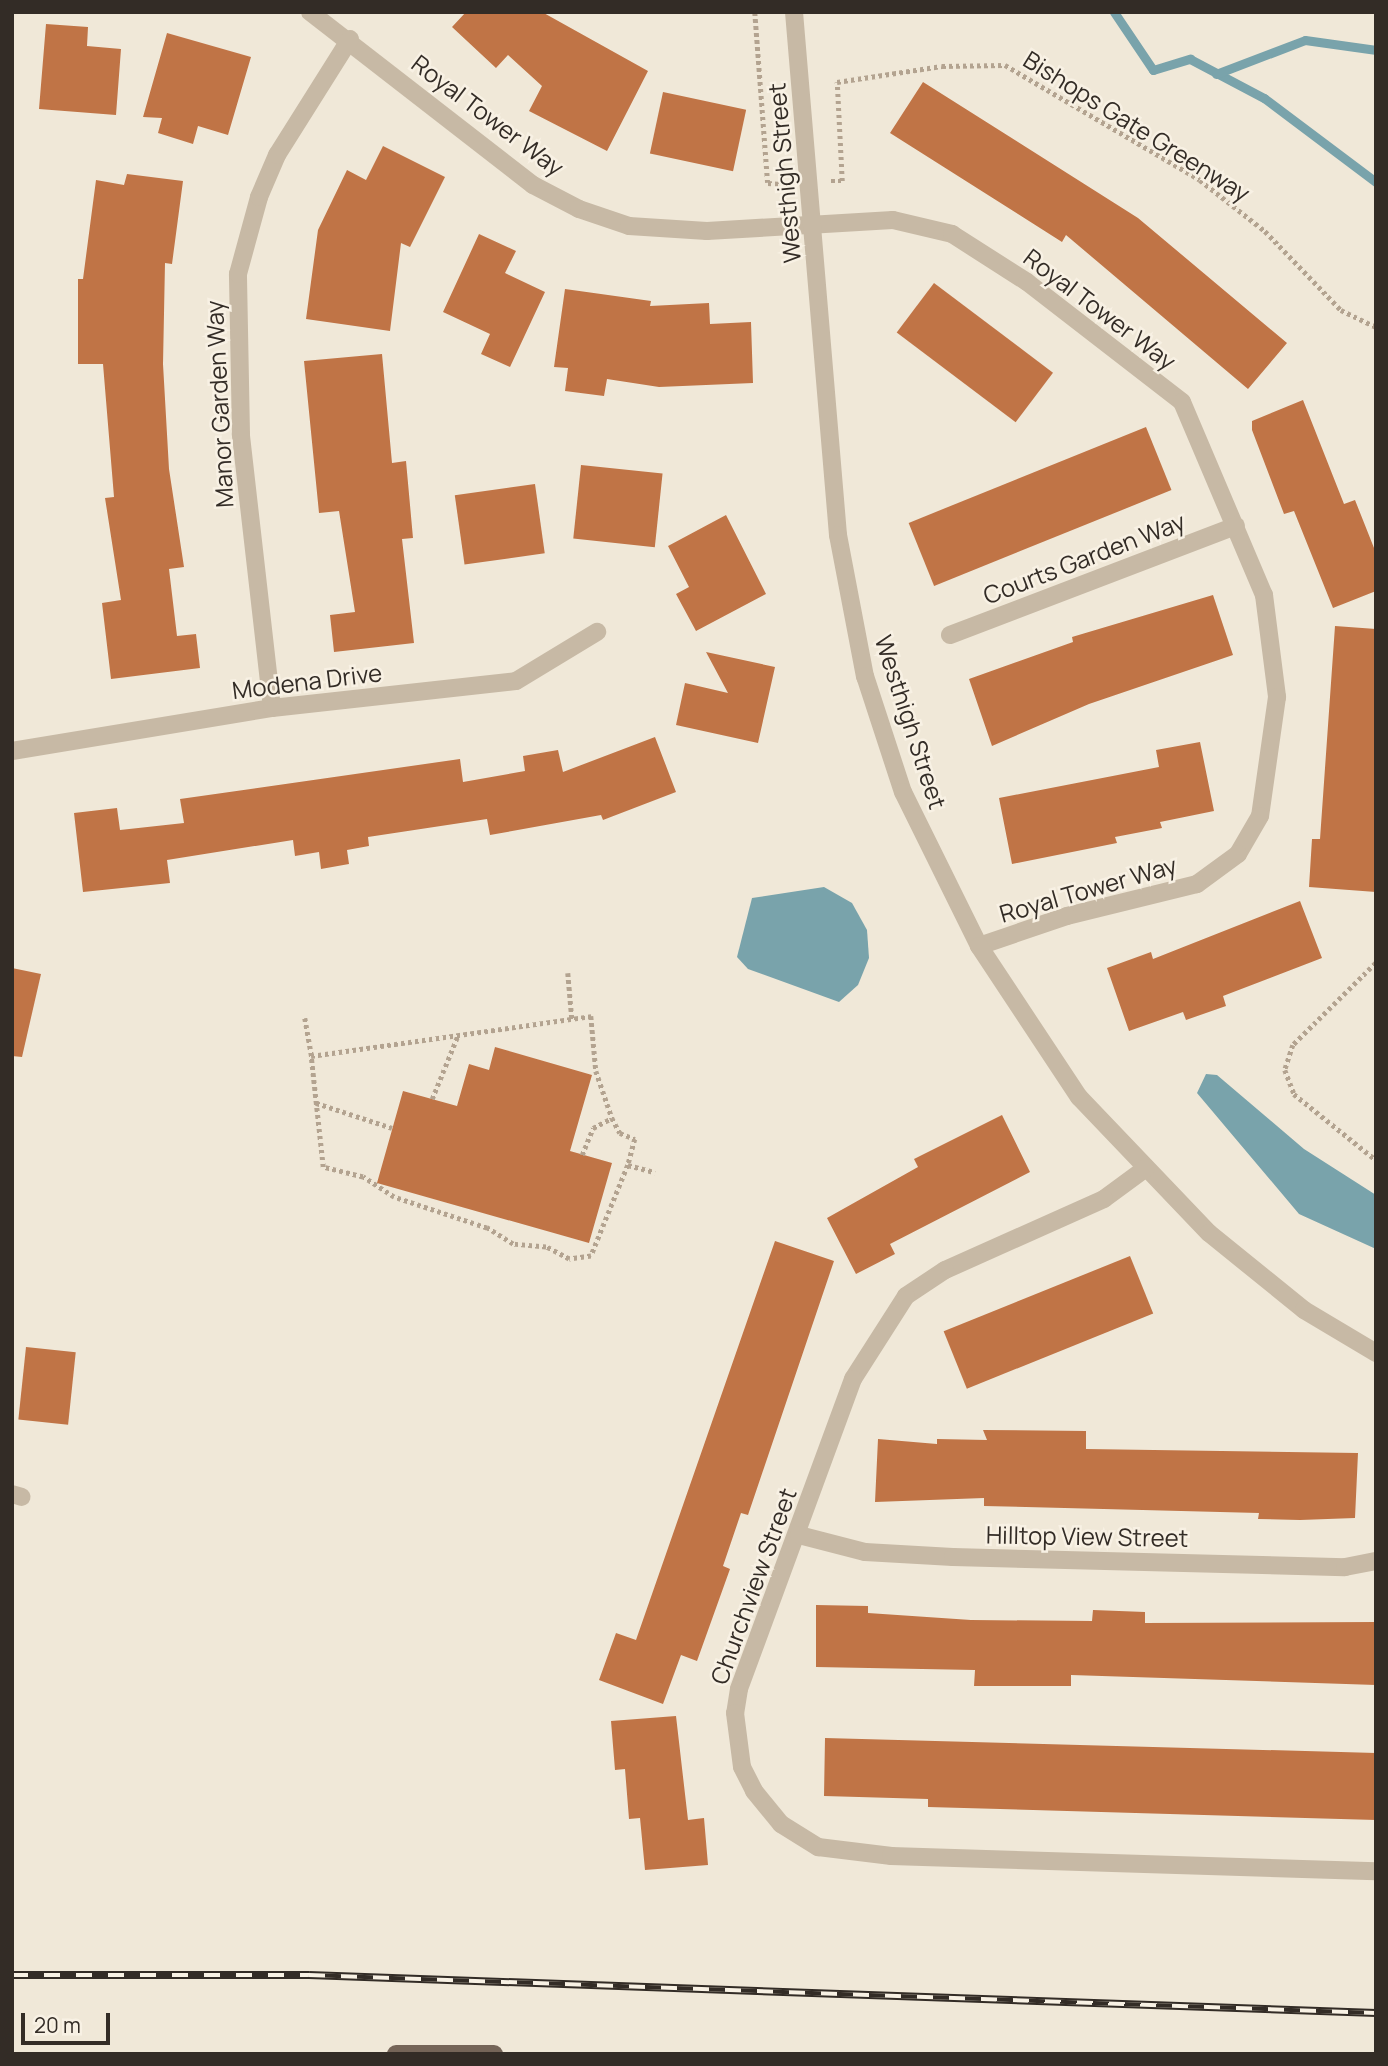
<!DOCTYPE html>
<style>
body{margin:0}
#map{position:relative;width:1388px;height:2066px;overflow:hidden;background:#f0e8d8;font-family:Manrope,sans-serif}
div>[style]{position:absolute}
.water>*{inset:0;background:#79a3ab}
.stream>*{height:9px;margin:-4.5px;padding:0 4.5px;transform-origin:4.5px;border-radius:4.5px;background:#79a3ab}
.building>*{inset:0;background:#c07446;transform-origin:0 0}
.path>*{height:4.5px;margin-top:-2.25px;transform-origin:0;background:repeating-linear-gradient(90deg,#b3a390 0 3.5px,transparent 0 7px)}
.minor>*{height:18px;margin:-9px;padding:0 9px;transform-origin:9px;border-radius:9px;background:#c7b9a5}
.primary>*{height:18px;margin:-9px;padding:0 9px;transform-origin:9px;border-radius:9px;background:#756558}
.rail>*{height:8px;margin-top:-4px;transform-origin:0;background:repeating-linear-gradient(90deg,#f8f1e4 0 16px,#332c26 0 32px);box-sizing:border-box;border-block:2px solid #332c26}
span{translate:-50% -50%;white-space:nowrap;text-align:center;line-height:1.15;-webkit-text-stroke:5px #f8f1e4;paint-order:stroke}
.street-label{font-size:24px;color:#332c26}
.frame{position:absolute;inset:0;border:14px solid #332c26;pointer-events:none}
.scale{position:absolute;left:21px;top:2013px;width:89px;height:32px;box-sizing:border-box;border:4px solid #332c26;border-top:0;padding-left:9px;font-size:21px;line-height:24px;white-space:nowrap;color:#332c26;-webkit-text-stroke:5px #f8f1e4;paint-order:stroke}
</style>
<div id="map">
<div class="water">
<i style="clip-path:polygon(824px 887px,852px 903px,867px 930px,869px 958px,858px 985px,839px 1002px,748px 969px,737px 957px,752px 898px)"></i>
<i style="clip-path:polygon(1206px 1074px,1217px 1075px,1304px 1149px,1376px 1195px,1376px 1249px,1299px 1214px,1197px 1093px)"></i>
</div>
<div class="stream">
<i style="left:1114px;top:12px;width:70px;rotate:56.1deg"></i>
<i style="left:1153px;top:70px;width:39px;rotate:-17deg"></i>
<i style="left:1190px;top:59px;width:84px;rotate:27.8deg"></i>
<i style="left:1264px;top:98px;width:140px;rotate:36.9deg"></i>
<i style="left:1216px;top:74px;width:95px;rotate:-20.9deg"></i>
<i style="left:1305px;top:40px;width:72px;rotate:8deg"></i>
</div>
<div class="building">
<i style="clip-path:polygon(466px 12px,542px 12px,648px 71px,607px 151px,529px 111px,542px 86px,508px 55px,496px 68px,452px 27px)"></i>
<i style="clip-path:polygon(46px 24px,88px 27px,87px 46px,121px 49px,116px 115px,39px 109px)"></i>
<i style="clip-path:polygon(167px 33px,251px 57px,228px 135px,198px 126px,193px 144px,158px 133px,162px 118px,143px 117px)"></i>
<i style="clip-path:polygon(923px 82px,1138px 218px,1287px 343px,1248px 389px,1066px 235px,1062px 242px,890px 133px)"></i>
<i style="left:663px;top:92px;width:85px;height:63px;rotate:12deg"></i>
<i style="clip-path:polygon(383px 146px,445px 177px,410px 247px,401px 243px,390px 331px,306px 319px,318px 230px,347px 170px,366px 180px)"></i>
<i style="clip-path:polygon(127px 174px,183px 181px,172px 264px,165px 263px,163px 364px,169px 469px,184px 567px,169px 569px,177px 636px,196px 634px,200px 668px,111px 679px,102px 603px,121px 600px,105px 498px,114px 497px,103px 364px,78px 364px,78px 279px,83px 279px,96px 180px,124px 185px)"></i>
<i style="clip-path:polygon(479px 234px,516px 251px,505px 273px,545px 292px,510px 367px,481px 354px,490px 334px,443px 312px)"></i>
<i style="left:934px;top:283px;width:149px;height:62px;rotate:37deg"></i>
<i style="clip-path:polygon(565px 289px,651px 301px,650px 306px,709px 303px,710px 324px,751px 322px,753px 383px,659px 387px,607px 379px,604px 396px,565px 391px,568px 368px,554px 367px)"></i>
<i style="clip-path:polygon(382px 354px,392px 463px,406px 461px,413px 538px,402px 539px,414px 643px,334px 652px,330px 615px,355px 612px,339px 511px,319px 513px,304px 361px)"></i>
<i style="clip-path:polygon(1303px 400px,1344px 504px,1355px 500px,1376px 553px,1376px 591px,1333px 608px,1294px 511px,1284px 514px,1252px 430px,1252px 421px)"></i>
<i style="left:1146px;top:427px;width:68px;height:256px;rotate:68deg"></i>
<i style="left:581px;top:465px;width:82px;height:74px;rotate:6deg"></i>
<i style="left:535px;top:484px;width:70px;height:81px;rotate:82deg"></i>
<i style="clip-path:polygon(726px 515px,766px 594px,696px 631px,676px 594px,689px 587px,668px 546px)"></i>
<i style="clip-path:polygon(1213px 595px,1233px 655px,1089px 704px,992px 746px,969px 679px,1073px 642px,1072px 637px)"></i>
<i style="clip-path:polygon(1335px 626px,1376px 629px,1376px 892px,1309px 887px,1312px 839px,1320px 839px)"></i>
<i style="clip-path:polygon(706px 652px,775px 667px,758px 743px,676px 725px,685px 683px,728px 693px)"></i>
<i style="clip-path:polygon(655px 737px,676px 792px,603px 820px,601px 815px,490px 835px,487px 819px,368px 837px,369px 846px,347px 850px,349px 864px,321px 869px,319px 852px,295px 856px,293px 840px,167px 860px,170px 883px,83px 892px,74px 813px,117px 808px,120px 830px,184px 823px,180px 799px,460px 759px,463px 782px,525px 771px,523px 756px,558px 750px,563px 772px)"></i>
<i style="clip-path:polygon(1200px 742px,1214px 811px,1160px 822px,1162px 828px,1115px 837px,1117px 843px,1012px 864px,999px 798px,1159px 767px,1156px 750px)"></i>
<i style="clip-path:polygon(1300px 901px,1322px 958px,1223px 996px,1226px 1006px,1186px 1020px,1183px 1012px,1129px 1031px,1107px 968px,1151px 952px,1153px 959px)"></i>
<i style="clip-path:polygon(12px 968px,41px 974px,22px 1057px,12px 1056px)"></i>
<i style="clip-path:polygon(495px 1047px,592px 1075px,570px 1151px,612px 1163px,589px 1243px,377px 1183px,403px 1091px,457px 1106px,469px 1064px,489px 1070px)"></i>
<i style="clip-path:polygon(1002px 1115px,1030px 1172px,890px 1244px,895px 1254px,856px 1274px,827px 1218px,918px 1167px,914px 1159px)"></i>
<i style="clip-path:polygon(775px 1241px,834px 1261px,748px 1515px,741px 1513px,723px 1566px,730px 1569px,697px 1661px,681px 1655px,663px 1704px,599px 1680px,616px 1633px,636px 1640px)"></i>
<i style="left:1130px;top:1256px;width:62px;height:201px;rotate:68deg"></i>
<i style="left:26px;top:1347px;width:50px;height:73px;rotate:6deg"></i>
<i style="clip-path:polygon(983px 1430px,1086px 1431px,1086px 1449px,1358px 1453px,1355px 1518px,1300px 1520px,1258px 1519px,1259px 1513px,984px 1506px,984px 1498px,875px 1502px,878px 1439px,937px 1444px,937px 1439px,987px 1440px)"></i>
<i style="clip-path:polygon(816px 1605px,868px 1606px,868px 1613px,971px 1620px,1092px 1621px,1093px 1610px,1145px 1612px,1145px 1623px,1376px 1622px,1376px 1685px,1071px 1675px,1071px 1686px,974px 1686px,975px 1670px,816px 1667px)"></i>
<i style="clip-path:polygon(676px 1716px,688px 1820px,704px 1818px,708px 1865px,645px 1870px,640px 1818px,629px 1819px,625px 1769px,615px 1770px,611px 1721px)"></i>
<i style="clip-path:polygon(825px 1738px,1376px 1753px,1376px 1820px,928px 1807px,928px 1799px,824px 1796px)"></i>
</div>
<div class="path">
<i style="left:755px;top:12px;width:171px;rotate:85.7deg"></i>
<i style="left:768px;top:183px;width:13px;rotate:4deg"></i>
<i style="left:831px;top:181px;width:11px"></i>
<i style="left:842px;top:181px;width:99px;rotate:-92.9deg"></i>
<i style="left:837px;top:82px;width:106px;rotate:-8.7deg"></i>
<i style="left:942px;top:66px;width:63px;rotate:-0.9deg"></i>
<i style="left:1005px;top:65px;width:226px;rotate:30.5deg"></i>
<i style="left:1200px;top:180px;width:83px;rotate:38.1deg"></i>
<i style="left:1265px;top:231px;width:110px;rotate:46.1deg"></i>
<i style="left:1341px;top:310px;width:39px;rotate:26deg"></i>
<i style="left:1376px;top:963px;width:117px;rotate:135.3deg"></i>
<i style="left:1293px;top:1045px;width:26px;rotate:108deg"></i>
<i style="left:1285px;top:1070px;width:26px;rotate:69deg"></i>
<i style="left:1294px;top:1094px;width:105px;rotate:38.8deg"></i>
<i style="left:568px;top:973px;width:46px;rotate:85deg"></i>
<i style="left:305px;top:1018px;width:39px;rotate:80deg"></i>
<i style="left:432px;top:1099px;width:69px;rotate:-67.9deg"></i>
<i style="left:316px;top:1103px;width:80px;rotate:18.2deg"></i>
<i style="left:582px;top:1155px;width:29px;rotate:-68deg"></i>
<i style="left:593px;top:1128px;width:21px;rotate:-28deg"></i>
<i style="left:628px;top:1165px;width:98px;rotate:112.1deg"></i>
<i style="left:591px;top:1256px;width:22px;rotate:172deg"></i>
<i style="left:569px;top:1259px;width:26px;rotate:-152deg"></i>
<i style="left:546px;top:1247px;width:33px;rotate:-175deg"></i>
<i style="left:513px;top:1244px;width:31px;rotate:-148deg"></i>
<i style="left:487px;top:1228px;width:98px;rotate:-161.6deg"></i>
<i style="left:394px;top:1197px;width:37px;rotate:-147deg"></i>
<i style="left:363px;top:1177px;width:41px;rotate:-166deg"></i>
<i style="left:323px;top:1167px;width:112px;rotate:-96.2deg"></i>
<i style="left:311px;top:1056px;width:283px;rotate:-8.1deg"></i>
<i style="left:591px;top:1016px;width:55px;rotate:84.8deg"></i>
<i style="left:596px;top:1071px;width:50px;rotate:71.2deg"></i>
<i style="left:612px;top:1118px;width:17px;rotate:62deg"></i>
<i style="left:620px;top:1133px;width:16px;rotate:22deg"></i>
<i style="left:635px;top:1139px;width:27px;rotate:105deg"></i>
<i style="left:628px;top:1165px;width:28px;rotate:15deg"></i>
</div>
<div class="minor">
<i style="left:310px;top:12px;width:282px;rotate:37.8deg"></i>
<i style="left:533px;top:185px;width:52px;rotate:27.6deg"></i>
<i style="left:579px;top:209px;width:53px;rotate:18.8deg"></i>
<i style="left:629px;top:226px;width:78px;rotate:3.7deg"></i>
<i style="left:707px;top:231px;width:186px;rotate:-3.4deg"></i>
<i style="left:893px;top:220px;width:61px;rotate:13.3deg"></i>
<i style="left:952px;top:234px;width:89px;rotate:32.6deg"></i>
<i style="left:1027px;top:282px;width:196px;rotate:37.7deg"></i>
<i style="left:1182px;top:402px;width:210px;rotate:67deg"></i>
<i style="left:1264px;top:595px;width:103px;rotate:82.7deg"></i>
<i style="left:1277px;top:697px;width:120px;rotate:98.1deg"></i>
<i style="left:1260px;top:816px;width:44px;rotate:120.1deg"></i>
<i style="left:1238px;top:854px;width:51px;rotate:143.8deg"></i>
<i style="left:1197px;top:884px;width:134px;rotate:166.2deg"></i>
<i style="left:1067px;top:916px;width:93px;rotate:161.2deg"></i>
<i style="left:794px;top:12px;width:525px;rotate:85.19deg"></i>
<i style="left:838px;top:535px;width:144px;rotate:79.2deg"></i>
<i style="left:865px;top:676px;width:122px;rotate:71.9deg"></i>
<i style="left:903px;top:792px;width:172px;rotate:63.7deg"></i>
<i style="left:979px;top:946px;width:181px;rotate:56.5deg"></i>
<i style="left:1079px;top:1097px;width:188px;rotate:46.3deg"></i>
<i style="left:1209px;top:1233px;width:122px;rotate:39deg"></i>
<i style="left:1304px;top:1310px;width:84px;rotate:30.8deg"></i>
<i style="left:950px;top:635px;width:306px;rotate:-20.9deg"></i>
<i style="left:272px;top:708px;width:276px;rotate:-96.5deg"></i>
<i style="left:241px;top:434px;width:160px;rotate:-91.1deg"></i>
<i style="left:238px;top:274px;width:80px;rotate:-74.7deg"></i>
<i style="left:259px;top:197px;width:46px;rotate:-66.8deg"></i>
<i style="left:277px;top:155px;width:137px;rotate:-57.8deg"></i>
<i style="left:12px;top:751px;width:264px;rotate:-9.4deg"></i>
<i style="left:272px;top:708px;width:245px;rotate:-6.3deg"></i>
<i style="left:516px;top:681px;width:95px;rotate:-31.2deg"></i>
<i style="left:1146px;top:1168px;width:52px;rotate:143.6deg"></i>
<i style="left:1104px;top:1199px;width:174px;rotate:155.9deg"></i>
<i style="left:945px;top:1270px;width:47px;rotate:146.3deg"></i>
<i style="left:906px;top:1296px;width:98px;rotate:122.6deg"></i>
<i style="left:853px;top:1379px;width:330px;rotate:110.2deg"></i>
<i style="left:739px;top:1689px;width:24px;rotate:99deg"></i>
<i style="left:735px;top:1713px;width:54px;rotate:82.6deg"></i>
<i style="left:742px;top:1767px;width:27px;rotate:63deg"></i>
<i style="left:754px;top:1791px;width:43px;rotate:50.7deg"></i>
<i style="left:781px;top:1824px;width:44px;rotate:31.9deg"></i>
<i style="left:818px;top:1847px;width:74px;rotate:7deg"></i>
<i style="left:891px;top:1856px;width:485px;rotate:1.8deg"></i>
<i style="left:12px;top:1494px;width:10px;rotate:17deg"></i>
<i style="left:799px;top:1535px;width:68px;rotate:14.4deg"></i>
<i style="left:865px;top:1552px;width:88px;rotate:3.3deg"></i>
<i style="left:953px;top:1557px;width:392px;rotate:1.5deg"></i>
<i style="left:1345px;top:1567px;width:32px;rotate:-11deg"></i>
</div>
<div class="primary">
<i style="left:396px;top:2054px;width:98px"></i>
</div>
<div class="rail">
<i style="left:12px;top:1975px;width:297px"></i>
<i style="left:309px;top:1975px;width:1068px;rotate:2.04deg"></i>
</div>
<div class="street-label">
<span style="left:488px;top:115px;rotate:37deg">Royal Tower Way</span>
<span style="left:1137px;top:126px;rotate:32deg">Bishops Gate Greenway</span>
<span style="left:784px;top:173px;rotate:-95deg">Westhigh Street</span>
<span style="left:1100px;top:309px;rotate:37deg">Royal Tower Way</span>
<span style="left:219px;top:404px;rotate:-93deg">Manor Garden Way</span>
<span style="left:1084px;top:558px;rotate:-21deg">Courts Garden Way</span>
<span style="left:307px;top:681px;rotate:-7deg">Modena Drive</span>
<span style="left:911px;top:722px;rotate:72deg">Westhigh Street</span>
<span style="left:1088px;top:889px;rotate:-16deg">Royal Tower Way</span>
<span style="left:1087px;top:1536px;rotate:1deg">Hilltop View Street</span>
<span style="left:753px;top:1586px;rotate:-70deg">Churchview Street</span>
</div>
<div class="frame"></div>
<div class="scale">20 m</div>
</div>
